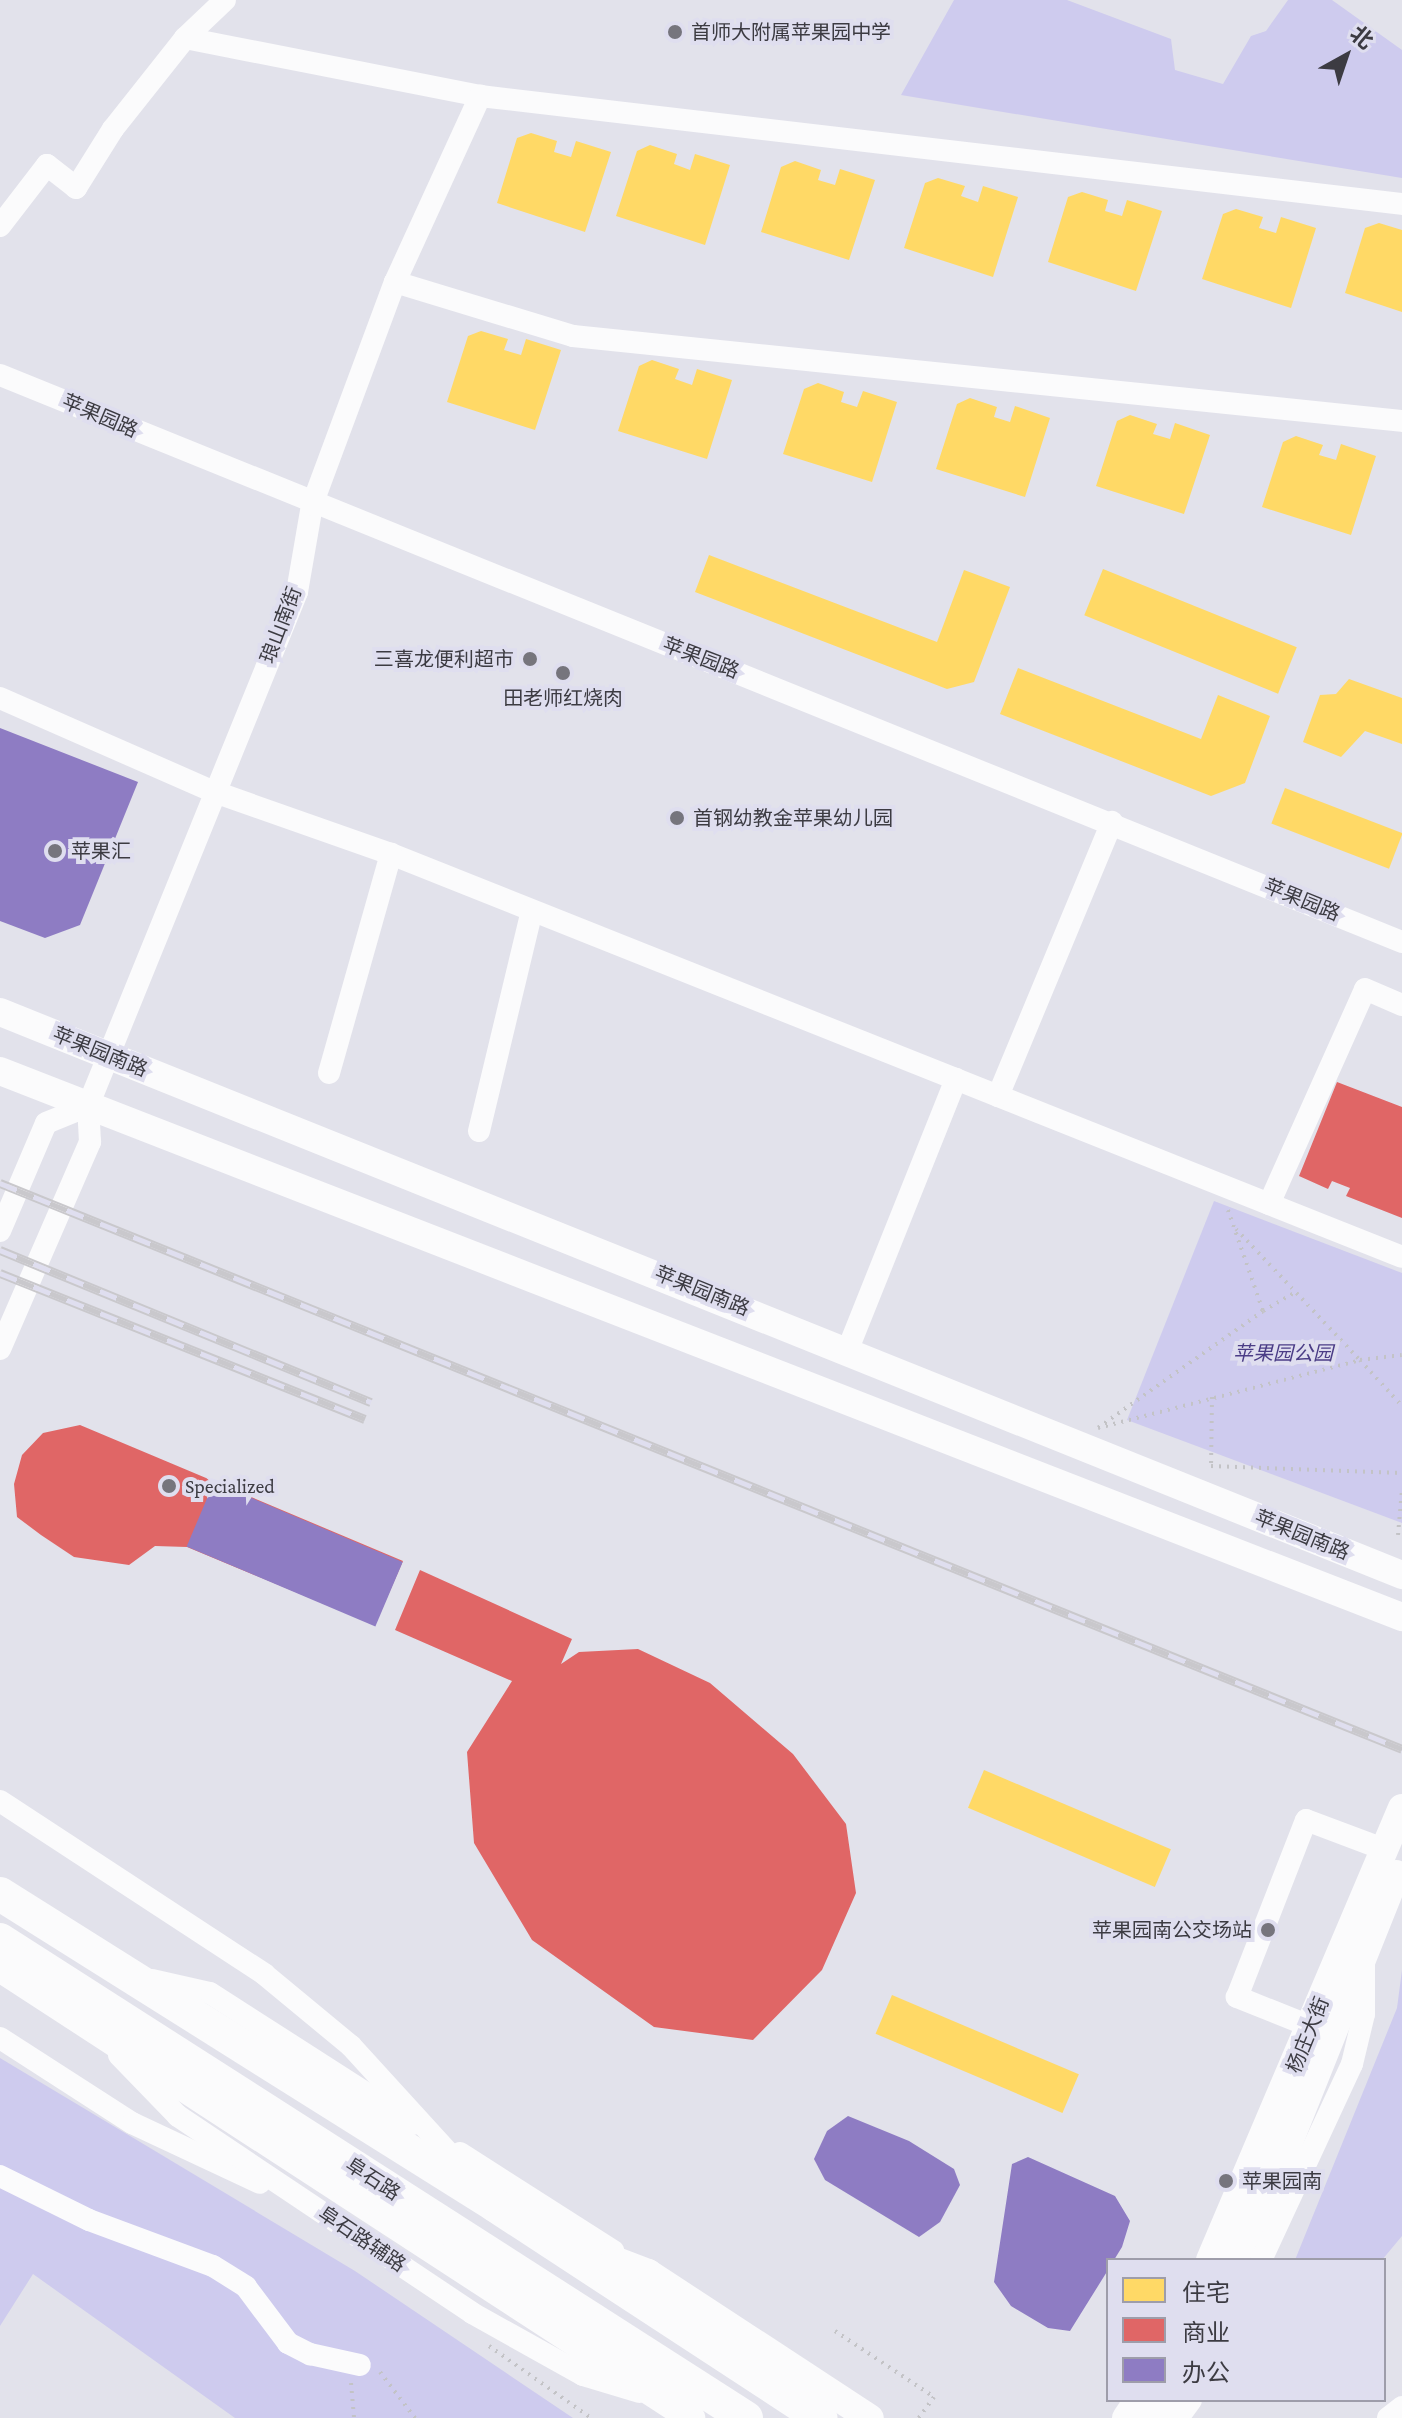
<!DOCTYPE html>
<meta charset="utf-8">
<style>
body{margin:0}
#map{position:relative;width:1402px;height:2418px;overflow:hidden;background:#e2e2eb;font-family:"Crimson Pro","Noto Sans SC",serif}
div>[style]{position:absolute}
.green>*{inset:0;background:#cecbee}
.homes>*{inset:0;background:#ffd966;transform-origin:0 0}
.shops>*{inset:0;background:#e06666}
.offices>*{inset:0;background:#8e7cc3;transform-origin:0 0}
.path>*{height:4px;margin-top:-2px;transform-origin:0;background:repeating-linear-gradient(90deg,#c3c3c6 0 2px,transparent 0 8px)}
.minor>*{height:22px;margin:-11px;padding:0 11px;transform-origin:11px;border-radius:11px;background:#fbfbfc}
.major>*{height:28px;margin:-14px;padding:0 14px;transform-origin:14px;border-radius:14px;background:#fbfbfc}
.highway>*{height:34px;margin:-17px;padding:0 17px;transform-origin:17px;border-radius:17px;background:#fbfbfc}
.rail>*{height:9px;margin-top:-4.5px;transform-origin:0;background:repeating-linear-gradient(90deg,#dfdeef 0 18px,#c9c8cc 0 36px);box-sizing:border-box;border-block:2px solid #c9c8cc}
.dots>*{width:22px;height:22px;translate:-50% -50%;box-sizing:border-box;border:4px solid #dfdeef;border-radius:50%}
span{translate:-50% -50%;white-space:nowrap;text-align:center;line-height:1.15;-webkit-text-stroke:8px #dfdeef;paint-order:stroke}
.poi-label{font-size:20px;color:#3c3b42}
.left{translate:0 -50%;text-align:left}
.right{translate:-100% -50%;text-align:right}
.street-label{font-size:20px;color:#3c3b42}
.park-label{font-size:20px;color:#4b3d86;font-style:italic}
.legend{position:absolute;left:1106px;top:2258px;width:280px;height:144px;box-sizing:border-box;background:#dfdeef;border:2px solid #9e9daa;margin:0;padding:10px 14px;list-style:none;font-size:24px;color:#3c3b42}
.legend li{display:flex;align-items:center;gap:16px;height:40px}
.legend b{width:40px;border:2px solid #9e9daa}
.north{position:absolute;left:1306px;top:16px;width:80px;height:80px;-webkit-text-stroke:6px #dfdeef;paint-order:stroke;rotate:40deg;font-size:22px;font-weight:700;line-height:32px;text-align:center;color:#3c3b42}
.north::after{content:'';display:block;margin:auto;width:28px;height:36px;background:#3c3b42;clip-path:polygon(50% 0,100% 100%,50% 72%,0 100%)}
</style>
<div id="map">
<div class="green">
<i style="clip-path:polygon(954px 0,1067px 0,1171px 39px,1175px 70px,1223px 84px,1251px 36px,1266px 31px,1288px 0,1332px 0,1402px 50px,1402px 178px,901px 95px)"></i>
<i style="clip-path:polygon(1214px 1201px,1402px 1273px,1402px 1523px,1127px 1420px)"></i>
<i style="clip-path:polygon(1402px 1970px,1402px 2236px,1382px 2260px,1295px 2260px,1397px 2008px)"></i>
<i style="clip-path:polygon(0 2058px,355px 2271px,573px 2418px,235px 2418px,33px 2274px,0 2326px)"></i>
</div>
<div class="homes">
<i style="clip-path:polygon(531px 133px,557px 141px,554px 152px,571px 157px,576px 141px,611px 152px,585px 232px,497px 203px,517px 138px)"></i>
<i style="clip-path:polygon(650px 145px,677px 154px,674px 164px,690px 170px,695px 154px,730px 165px,705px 245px,616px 216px,637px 151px)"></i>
<i style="clip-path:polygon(795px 161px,821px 170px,818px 180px,835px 185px,840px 169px,875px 180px,849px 260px,761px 232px,781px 167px)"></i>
<i style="clip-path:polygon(938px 178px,965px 186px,961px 196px,978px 202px,983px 186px,1018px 197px,993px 277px,904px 248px,925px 183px)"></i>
<i style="clip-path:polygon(1082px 192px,1108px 200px,1105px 211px,1122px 216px,1127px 200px,1162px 211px,1136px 291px,1048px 262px,1068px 197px)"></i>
<i style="clip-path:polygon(1236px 209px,1263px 217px,1259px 228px,1276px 233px,1281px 217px,1316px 228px,1291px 308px,1202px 279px,1223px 214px)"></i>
<i style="clip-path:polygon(1379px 223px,1402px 230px,1402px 312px,1345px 293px,1365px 228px)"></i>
<i style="clip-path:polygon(481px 331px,508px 339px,504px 350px,521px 355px,526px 339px,561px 350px,535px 430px,447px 402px,468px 336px)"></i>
<i style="clip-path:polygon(652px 360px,679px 369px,675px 379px,692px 385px,697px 369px,732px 380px,707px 459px,618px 431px,639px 366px)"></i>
<i style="clip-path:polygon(818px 383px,844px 392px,841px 402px,857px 407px,863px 391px,897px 402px,872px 482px,783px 454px,804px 389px)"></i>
<i style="clip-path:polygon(970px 398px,997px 407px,994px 417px,1010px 422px,1015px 406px,1050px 418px,1025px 497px,936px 469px,957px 404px)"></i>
<i style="clip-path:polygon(1130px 415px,1157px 424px,1153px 434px,1170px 439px,1175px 423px,1210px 435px,1184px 514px,1096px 486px,1117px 421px)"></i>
<i style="clip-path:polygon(1296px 436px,1323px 445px,1319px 455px,1336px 460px,1341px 444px,1376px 456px,1351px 535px,1262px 507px,1283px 442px)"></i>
<i style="clip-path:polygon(709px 555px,937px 642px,964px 570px,1010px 587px,974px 682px,947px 689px,695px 592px)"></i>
<i style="left:1103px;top:569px;width:209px;height:50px;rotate:22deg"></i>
<i style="clip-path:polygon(1018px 668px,1201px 739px,1218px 695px,1270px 716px,1245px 783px,1211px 796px,1000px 714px)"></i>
<i style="clip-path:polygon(1349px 679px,1402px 698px,1402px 744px,1365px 731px,1341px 757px,1303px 742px,1320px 695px,1336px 694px)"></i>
<i style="left:1285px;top:788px;width:126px;height:38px;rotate:21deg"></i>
<i style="left:984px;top:1770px;width:203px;height:41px;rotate:23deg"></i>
<i style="left:892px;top:1995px;width:203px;height:42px;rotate:23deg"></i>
</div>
<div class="shops">
<i style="clip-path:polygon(1337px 1082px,1402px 1107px,1402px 1218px,1346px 1196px,1350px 1188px,1332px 1181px,1328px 1189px,1299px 1176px)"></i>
<i style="clip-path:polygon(80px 1425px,403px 1561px,375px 1625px,187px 1547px,155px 1546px,129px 1565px,74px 1557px,41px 1535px,17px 1517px,14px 1484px,22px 1455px,43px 1433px)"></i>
<i style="clip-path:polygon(420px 1570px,572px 1639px,561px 1664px,579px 1652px,638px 1649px,710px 1683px,793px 1754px,846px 1824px,856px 1893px,822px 1970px,753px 2040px,654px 2027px,532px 1940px,474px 1843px,467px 1752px,512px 1681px,395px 1630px)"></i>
</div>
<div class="offices">
<i style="clip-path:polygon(0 728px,138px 782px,80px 925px,45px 938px,0 921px)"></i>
<i style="left:214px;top:1482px;width:205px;height:70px;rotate:23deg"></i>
<i style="clip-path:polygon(848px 2116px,909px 2141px,954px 2169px,960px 2185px,940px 2222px,919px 2237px,825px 2180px,814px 2159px,827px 2131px)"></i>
<i style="clip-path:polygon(1028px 2157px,1115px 2196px,1130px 2221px,1122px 2247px,1114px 2260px,1108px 2260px,1108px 2270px,1070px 2331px,1048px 2328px,1011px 2306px,994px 2282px,1012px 2164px)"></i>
</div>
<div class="path">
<i style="left:1228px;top:1210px;width:107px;rotate:70.9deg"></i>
<i style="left:1263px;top:1311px;width:202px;rotate:144.7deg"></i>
<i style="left:1098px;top:1428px;width:271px;rotate:-14.5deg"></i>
<i style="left:1360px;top:1360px;width:62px;rotate:47.6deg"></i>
<i style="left:1236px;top:1229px;width:180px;rotate:46.6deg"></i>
<i style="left:1360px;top:1360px;width:42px;rotate:-6.8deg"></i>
<i style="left:1263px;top:1311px;width:38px;rotate:-30deg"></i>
<i style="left:1212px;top:1397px;width:69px;rotate:90.8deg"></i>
<i style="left:1211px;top:1466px;width:191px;rotate:2.1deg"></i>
<i style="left:1398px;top:1535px;width:46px;rotate:-85deg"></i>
<i style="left:835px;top:2331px;width:119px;rotate:33.7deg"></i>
<i style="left:934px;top:2397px;width:26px;rotate:126deg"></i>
<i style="left:489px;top:2346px;width:125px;rotate:35.2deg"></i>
<i style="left:380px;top:2372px;width:58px;rotate:52.7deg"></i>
<i style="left:351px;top:2383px;width:35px;rotate:85deg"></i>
</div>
<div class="minor">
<i style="left:185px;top:38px;width:301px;rotate:11.1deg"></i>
<i style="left:480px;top:96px;width:928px;rotate:6.68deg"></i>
<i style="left:0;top:226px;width:77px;rotate:-52.4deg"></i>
<i style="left:47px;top:165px;width:37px;rotate:38deg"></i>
<i style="left:76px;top:188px;width:70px;rotate:-57.9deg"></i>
<i style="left:113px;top:129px;width:116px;rotate:-51.6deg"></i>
<i style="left:185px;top:38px;width:55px;rotate:-43.5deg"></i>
<i style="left:395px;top:282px;width:186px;rotate:16.9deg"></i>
<i style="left:573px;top:336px;width:833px;rotate:5.85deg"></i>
<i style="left:0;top:375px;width:1512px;rotate:22.02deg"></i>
<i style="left:0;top:698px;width:232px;rotate:23.7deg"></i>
<i style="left:212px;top:791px;width:190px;rotate:19.4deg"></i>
<i style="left:391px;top:854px;width:1088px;rotate:21.73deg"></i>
<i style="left:329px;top:1073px;width:228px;rotate:-74.2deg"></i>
<i style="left:998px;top:1096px;width:297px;rotate:-67.4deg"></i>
<i style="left:479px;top:1131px;width:226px;rotate:-76.5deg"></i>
<i style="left:1269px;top:1204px;width:235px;rotate:-65.9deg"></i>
<i style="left:1365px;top:989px;width:40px;rotate:23.4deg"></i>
<i style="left:0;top:1231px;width:117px;rotate:-66.9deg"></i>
<i style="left:46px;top:1123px;width:45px;rotate:-22deg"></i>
<i style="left:0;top:1349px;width:226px;rotate:-66.5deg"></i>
<i style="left:90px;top:1142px;width:36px;rotate:-93deg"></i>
<i style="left:88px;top:1106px;width:555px;rotate:-67.87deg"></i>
<i style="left:297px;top:592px;width:88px;rotate:-80.2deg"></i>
<i style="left:312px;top:505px;width:238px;rotate:-69.6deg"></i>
<i style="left:395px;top:282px;width:205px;rotate:-65.4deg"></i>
<i style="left:848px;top:1349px;width:291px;rotate:-68.2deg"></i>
<i style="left:0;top:1801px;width:316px;rotate:33.2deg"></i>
<i style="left:264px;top:1974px;width:113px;rotate:39.6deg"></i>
<i style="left:351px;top:2046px;width:187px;rotate:47.6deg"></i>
<i style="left:152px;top:1980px;width:59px;rotate:12.6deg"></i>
<i style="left:210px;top:1993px;width:242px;rotate:32.7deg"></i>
<i style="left:1322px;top:2031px;width:92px;rotate:-158.2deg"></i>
<i style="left:1237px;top:1997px;width:190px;rotate:-68.7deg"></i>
<i style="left:1306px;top:1820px;width:85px;rotate:20.6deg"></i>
<i style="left:0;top:2038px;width:157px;rotate:32.8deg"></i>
<i style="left:132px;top:2123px;width:141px;rotate:25.1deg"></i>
<i style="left:119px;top:2055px;width:85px;rotate:46deg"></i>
<i style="left:178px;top:2116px;width:354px;rotate:33.8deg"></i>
<i style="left:472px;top:2313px;width:127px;rotate:29.2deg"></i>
<i style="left:583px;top:2375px;width:59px;rotate:16.6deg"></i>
<i style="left:460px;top:2153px;width:182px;rotate:32.6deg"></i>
<i style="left:0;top:2176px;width:99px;rotate:26.3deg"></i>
<i style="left:89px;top:2220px;width:132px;rotate:20.4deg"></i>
<i style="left:213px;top:2266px;width:39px;rotate:32deg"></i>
<i style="left:246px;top:2287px;width:70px;rotate:53.1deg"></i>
<i style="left:288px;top:2343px;width:25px;rotate:27deg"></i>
<i style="left:310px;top:2354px;width:51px;rotate:12.4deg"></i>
<i style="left:1261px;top:2260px;width:216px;rotate:-65.1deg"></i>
<i style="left:1352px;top:2064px;width:51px;rotate:-76.5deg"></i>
<i style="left:1364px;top:2014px;width:51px;rotate:-90deg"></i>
<i style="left:1178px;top:2418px;width:22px;rotate:-54deg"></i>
<i style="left:1388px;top:2418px;width:18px;rotate:-38deg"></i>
</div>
<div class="major">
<i style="left:0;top:1012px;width:1511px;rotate:21.88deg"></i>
<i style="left:0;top:1071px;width:1505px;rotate:21.28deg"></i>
<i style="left:0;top:1968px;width:825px;rotate:33.07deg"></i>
<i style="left:567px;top:2242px;width:87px;rotate:20.9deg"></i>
<i style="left:648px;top:2273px;width:265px;rotate:33.2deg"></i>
<i style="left:1210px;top:2260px;width:491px;rotate:-67deg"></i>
<i style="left:1234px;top:2260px;width:125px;rotate:-64.9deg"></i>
<i style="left:1287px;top:2147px;width:294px;rotate:-68.2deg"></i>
<i style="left:1126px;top:2418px;width:22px;rotate:-56deg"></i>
<i style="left:1152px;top:2418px;width:22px;rotate:-56deg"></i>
</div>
<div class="highway">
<i style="left:0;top:1894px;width:585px;rotate:32.14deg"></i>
<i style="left:495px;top:2205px;width:389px;rotate:33.2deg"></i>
<i style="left:0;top:1940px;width:886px;rotate:32.65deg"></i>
</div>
<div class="rail">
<i style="left:0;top:1183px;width:1512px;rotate:21.98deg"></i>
<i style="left:0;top:1250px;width:401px;rotate:22.3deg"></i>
<i style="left:0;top:1273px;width:393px;rotate:21.8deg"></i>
</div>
<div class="dots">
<i style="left:675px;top:32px;background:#76757d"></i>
<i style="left:530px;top:659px;background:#76757d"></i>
<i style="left:563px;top:673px;background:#76757d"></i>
<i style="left:677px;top:818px;background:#76757d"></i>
<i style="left:55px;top:851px;background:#76757d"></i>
<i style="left:169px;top:1486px;background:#76757d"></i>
<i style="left:1268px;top:1930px;background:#76757d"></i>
<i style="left:1226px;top:2181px;background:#76757d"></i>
</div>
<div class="poi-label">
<span class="left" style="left:691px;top:32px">首师大附属苹果园中学</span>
<span class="right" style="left:514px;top:659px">三喜龙便利超市</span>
<span style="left:563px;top:698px">田老师红烧肉</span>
<span class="left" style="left:693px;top:818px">首钢幼教金苹果幼儿园</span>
<span class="left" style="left:71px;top:851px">苹果汇</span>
<span class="left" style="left:185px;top:1486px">Specialized</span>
<span class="right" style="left:1252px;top:1930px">苹果园南公交场站</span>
<span class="left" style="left:1242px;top:2181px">苹果园南</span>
</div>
<div class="street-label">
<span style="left:100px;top:416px;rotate:23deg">苹果园路</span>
<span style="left:281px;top:625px;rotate:-69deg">琅山南街</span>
<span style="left:701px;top:658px;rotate:21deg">苹果园路</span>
<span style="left:1302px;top:900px;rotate:22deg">苹果园路</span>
<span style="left:100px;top:1052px;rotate:22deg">苹果园南路</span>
<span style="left:702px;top:1291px;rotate:22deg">苹果园南路</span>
<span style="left:1302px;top:1535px;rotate:22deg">苹果园南路</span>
<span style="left:1308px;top:2035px;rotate:-68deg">杨庄大街</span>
<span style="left:373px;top:2179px;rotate:33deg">阜石路</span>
<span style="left:362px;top:2239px;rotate:34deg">阜石路辅路</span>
</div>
<div class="park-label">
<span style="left:1283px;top:1353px">苹果园公园</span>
</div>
<ul class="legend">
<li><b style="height:22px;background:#ffd966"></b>住宅</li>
<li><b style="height:22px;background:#e06666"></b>商业</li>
<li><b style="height:22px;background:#8e7cc3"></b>办公</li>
</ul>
<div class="north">北</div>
</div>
